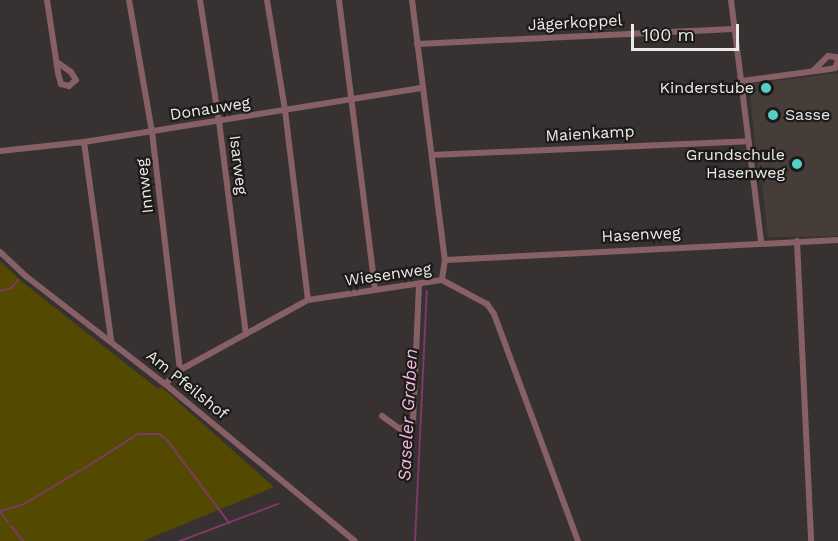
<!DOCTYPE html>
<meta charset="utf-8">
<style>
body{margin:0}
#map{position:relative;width:838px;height:541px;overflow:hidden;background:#373231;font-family:"Work Sans",sans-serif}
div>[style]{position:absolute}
.built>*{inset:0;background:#463d39}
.green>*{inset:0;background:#544901}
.stream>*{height:2px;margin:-1px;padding:0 1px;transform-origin:1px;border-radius:1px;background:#7d3967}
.minor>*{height:6px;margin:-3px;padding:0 3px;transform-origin:3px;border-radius:3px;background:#866065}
.dots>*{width:16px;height:16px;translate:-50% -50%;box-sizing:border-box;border:3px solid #1d1b1a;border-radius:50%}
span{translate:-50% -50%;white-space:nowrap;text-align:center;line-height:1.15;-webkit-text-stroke:4.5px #1d1b1a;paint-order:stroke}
.street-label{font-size:16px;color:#ebe9e8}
.poi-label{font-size:16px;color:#ebe9e8}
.right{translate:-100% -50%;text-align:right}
.left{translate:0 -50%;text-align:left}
.water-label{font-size:18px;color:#f4b7dd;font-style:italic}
.scale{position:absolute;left:631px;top:24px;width:108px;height:27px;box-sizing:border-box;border:3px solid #ebe9e8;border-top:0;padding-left:8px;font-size:18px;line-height:21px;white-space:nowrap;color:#ebe9e8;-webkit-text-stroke:4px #1d1b1a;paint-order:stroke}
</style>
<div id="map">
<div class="built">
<i style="clip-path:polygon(838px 73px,838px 236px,768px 237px,762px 182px,759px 182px,749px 84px)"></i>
</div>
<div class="green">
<i style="clip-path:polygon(0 261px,21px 281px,158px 389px,161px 387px,167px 392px,274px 487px,143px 541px,0 541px)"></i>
</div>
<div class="stream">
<i style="left:0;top:291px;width:11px;rotate:-15deg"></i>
<i style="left:11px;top:288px;width:11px;rotate:-49deg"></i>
<i style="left:83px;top:469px;width:65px;rotate:-32.5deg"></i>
<i style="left:138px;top:434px;width:21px"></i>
<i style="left:159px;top:434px;width:10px;rotate:37deg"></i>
<i style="left:167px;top:440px;width:104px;rotate:53.2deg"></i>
<i style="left:0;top:511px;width:25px;rotate:-16deg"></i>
<i style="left:24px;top:504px;width:66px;rotate:-30.8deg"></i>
<i style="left:0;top:512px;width:13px;rotate:51deg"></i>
<i style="left:11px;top:526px;width:19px;rotate:51deg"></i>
<i style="left:180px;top:541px;width:105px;rotate:-20.7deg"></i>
<i style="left:415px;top:541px;width:250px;rotate:-87.3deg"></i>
</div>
<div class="minor">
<i style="left:47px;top:0;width:74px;rotate:81.4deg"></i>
<i style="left:58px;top:73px;width:11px;rotate:75deg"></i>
<i style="left:61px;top:84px;width:8px;rotate:14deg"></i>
<i style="left:69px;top:86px;width:9px;rotate:-41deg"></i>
<i style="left:76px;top:80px;width:9px;rotate:-122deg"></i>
<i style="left:71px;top:72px;width:16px;rotate:-145deg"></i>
<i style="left:129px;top:0;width:134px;rotate:80.1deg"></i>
<i style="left:152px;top:132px;width:240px;rotate:83.3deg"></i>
<i style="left:200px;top:0;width:122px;rotate:81.1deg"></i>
<i style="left:219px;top:121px;width:215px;rotate:82.8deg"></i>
<i style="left:267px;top:0;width:111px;rotate:80.7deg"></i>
<i style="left:285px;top:110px;width:191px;rotate:83.1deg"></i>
<i style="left:339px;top:0;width:292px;rotate:82.9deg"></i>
<i style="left:412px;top:0;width:262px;rotate:82.8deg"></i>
<i style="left:445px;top:260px;width:20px;rotate:99deg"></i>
<i style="left:731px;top:0;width:244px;rotate:82.9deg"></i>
<i style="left:417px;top:44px;width:317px;rotate:-2.7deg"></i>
<i style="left:742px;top:81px;width:89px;rotate:-7.8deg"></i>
<i style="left:830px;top:69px;width:5px;rotate:-11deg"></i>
<i style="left:835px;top:68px;width:8px;rotate:-67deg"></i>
<i style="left:838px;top:61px;width:4px;rotate:-117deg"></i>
<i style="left:836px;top:57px;width:8px;rotate:-173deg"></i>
<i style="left:828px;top:56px;width:21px;rotate:135deg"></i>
<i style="left:84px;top:142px;width:200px;rotate:82.2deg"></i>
<i style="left:0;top:151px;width:84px;rotate:-6.1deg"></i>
<i style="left:84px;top:142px;width:343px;rotate:-9.1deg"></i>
<i style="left:432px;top:155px;width:317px;rotate:-2.5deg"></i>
<i style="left:797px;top:241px;width:300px;rotate:87.3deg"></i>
<i style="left:0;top:252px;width:37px;rotate:43deg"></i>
<i style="left:27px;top:277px;width:175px;rotate:37.8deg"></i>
<i style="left:165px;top:384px;width:246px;rotate:39.6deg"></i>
<i style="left:445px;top:260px;width:394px;rotate:-2.9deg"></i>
<i style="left:165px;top:384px;width:21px;rotate:-43deg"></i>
<i style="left:180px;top:370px;width:146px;rotate:-28.7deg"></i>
<i style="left:308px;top:300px;width:135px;rotate:-8.5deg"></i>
<i style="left:442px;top:280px;width:51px;rotate:28.1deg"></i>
<i style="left:487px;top:304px;width:12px;rotate:55deg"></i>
<i style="left:494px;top:314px;width:242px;rotate:69.7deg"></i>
<i style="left:382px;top:416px;width:22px;rotate:36deg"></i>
<i style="left:400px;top:429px;width:15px;rotate:-28deg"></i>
<i style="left:413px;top:422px;width:138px;rotate:-87.5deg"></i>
</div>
<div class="dots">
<i style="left:766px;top:88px;background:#55cec4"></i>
<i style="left:773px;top:115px;background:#55cec4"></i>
<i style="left:797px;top:164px;background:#55cec4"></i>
</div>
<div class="street-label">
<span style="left:575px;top:23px;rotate:-3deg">Jägerkoppel</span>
<span style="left:210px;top:109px;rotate:-9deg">Donauweg</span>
<span style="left:590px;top:134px;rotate:-3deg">Maienkamp</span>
<span style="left:238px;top:165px;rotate:83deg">Isarweg</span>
<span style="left:145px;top:186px;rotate:-97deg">Innweg</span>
<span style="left:641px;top:235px;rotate:-3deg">Hasenweg</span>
<span style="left:388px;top:275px;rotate:-8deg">Wiesenweg</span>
<span style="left:187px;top:385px;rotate:39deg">Am Pfeilshof</span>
</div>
<div class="poi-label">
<span class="right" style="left:754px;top:88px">Kinderstube</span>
<span class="left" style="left:785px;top:115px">Sasse</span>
<span class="right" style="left:785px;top:164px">Grundschule<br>Hasenweg</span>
</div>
<div class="water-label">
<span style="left:408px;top:415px;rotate:-87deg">Saseler Graben</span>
</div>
<div class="scale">100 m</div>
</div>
